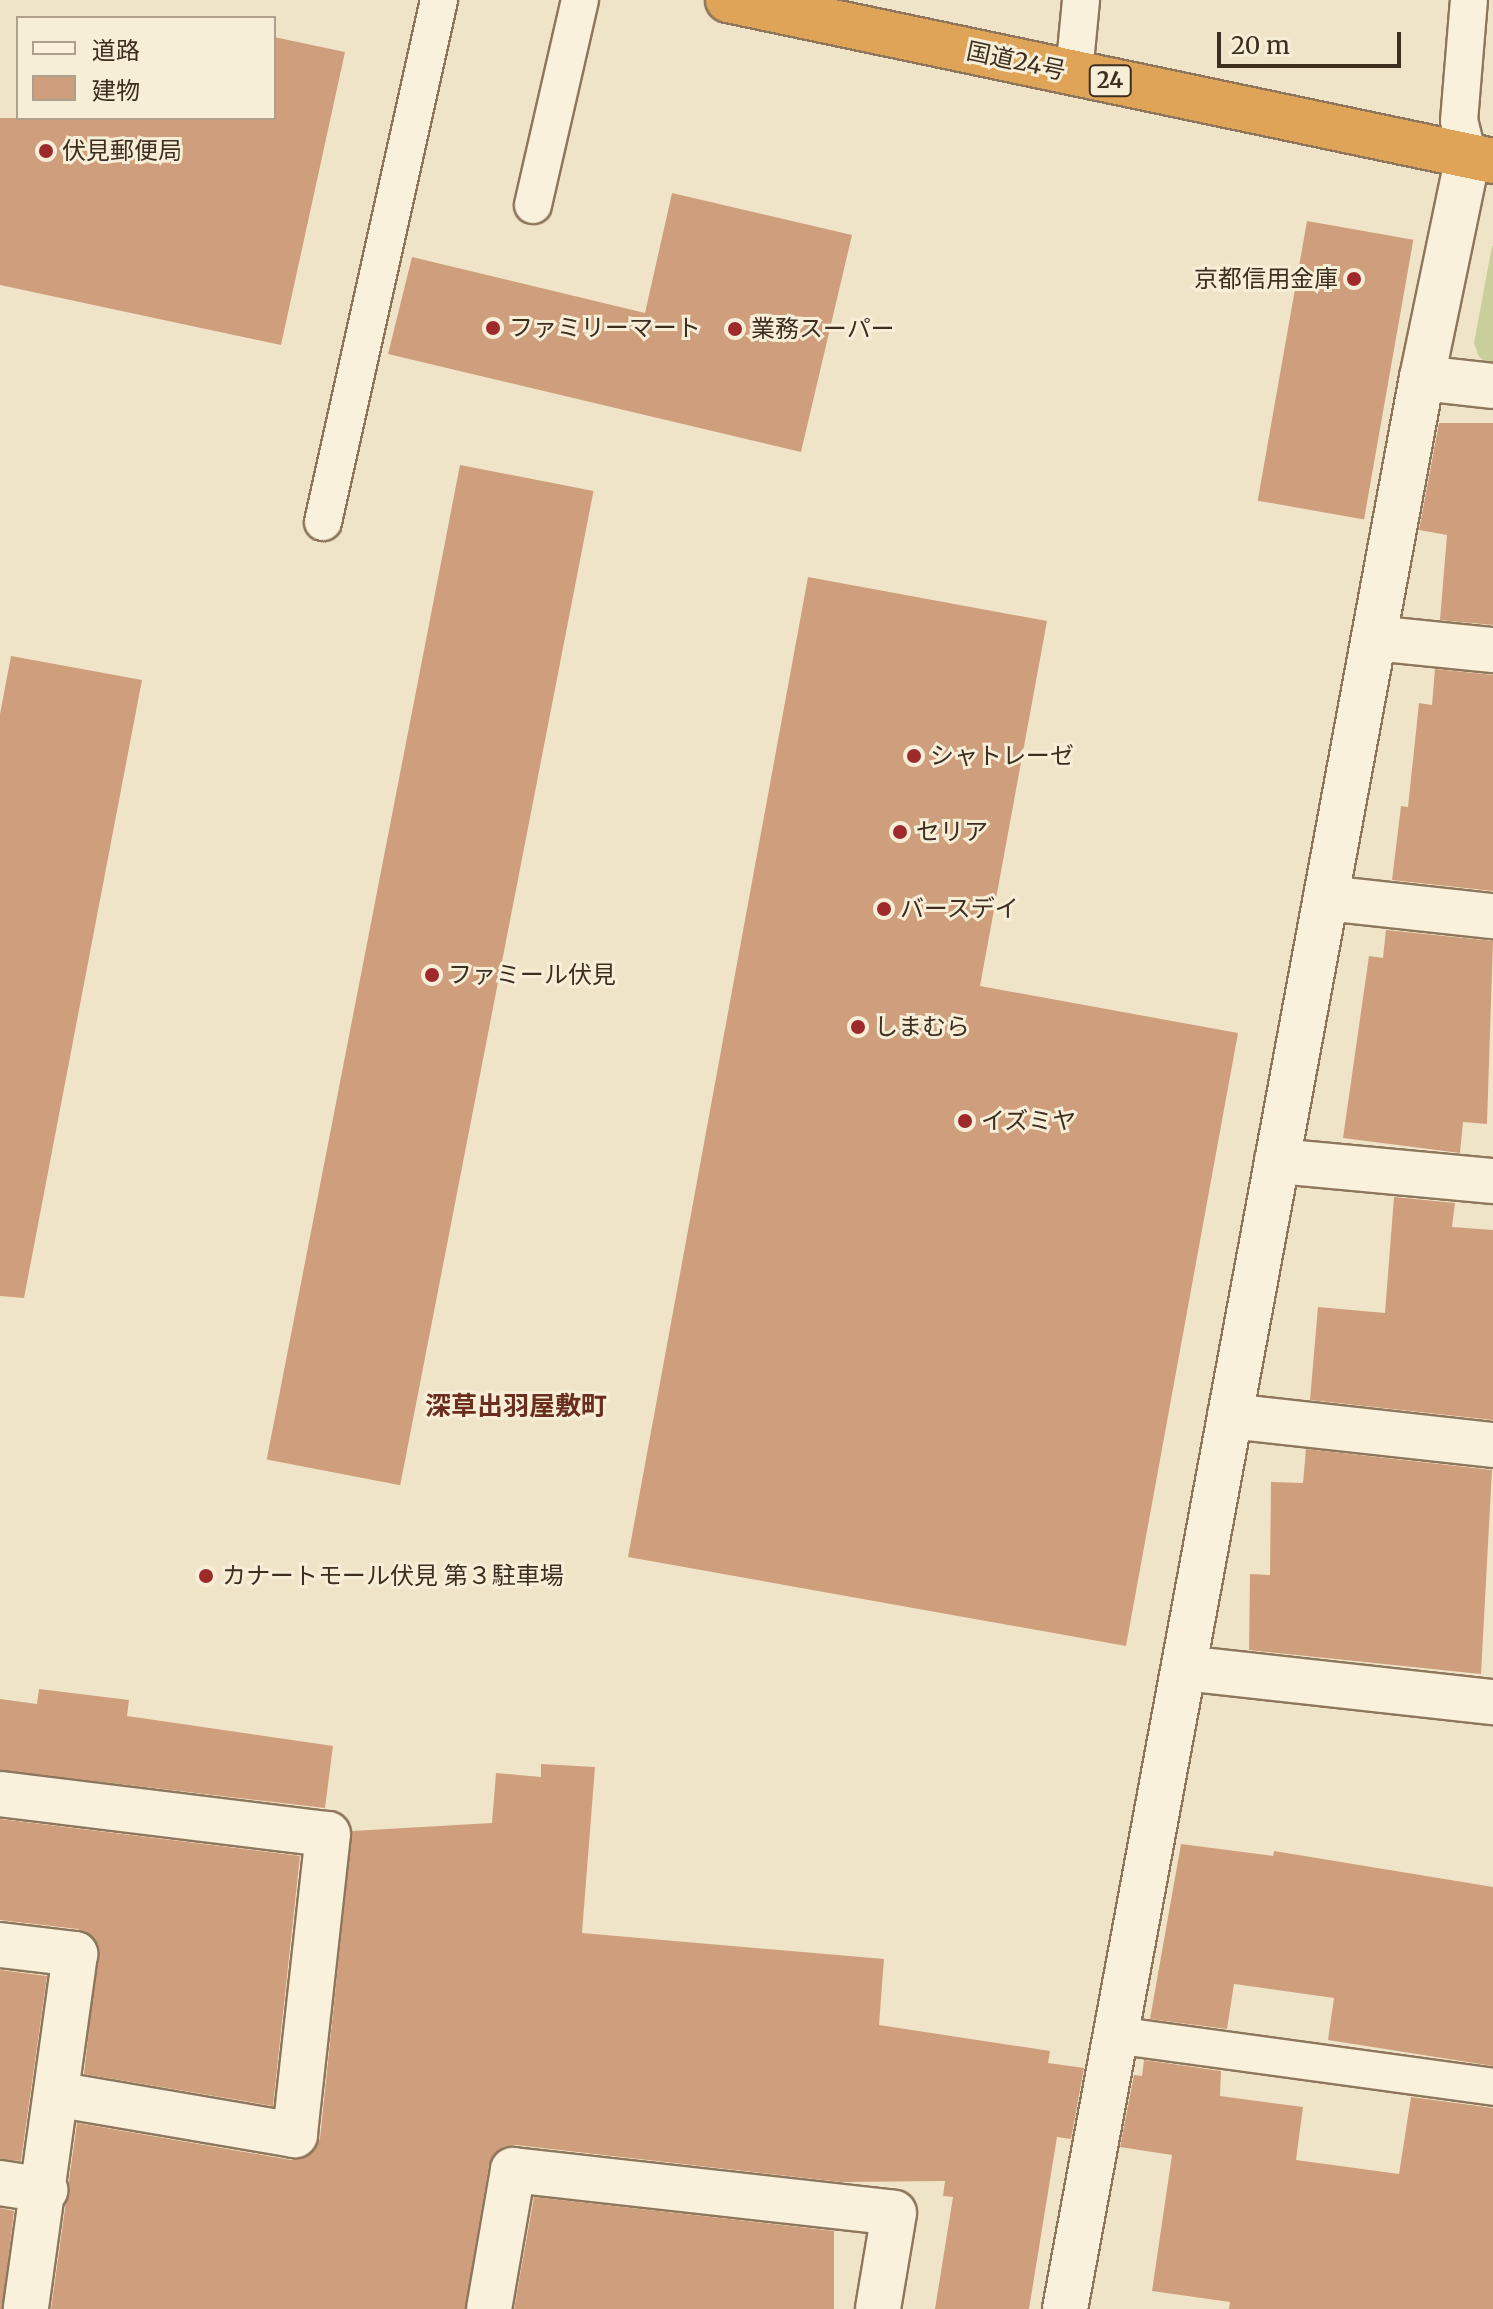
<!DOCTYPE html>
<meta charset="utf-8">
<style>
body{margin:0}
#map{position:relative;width:1493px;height:2309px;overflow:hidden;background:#f0e4c8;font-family:Merriweather,"Noto Sans JP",serif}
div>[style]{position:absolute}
.green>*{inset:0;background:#c9cf9b}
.building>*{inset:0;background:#cf9f7d;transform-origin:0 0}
.roads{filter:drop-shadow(2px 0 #8d765c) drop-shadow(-2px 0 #8d765c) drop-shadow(0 2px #8d765c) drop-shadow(0 -2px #8d765c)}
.lane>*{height:36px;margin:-18px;padding:0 18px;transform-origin:18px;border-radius:18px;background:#faf1dc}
.street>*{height:44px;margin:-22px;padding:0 22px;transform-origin:22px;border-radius:22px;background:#faf1dc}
.highway>*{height:44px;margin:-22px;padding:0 22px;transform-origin:22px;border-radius:22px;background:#e0a458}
.dots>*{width:22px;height:22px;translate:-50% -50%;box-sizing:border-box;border:4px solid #f7eed8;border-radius:50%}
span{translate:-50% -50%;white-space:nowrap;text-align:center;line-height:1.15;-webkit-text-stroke:6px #f7eed8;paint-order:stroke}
.shield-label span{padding:2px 6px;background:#f7eed8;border:2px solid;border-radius:6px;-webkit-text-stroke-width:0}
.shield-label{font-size:22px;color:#3d2e20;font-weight:700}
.street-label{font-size:24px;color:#3d2e20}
.poi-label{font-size:24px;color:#3d2e20}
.left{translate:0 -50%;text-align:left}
.right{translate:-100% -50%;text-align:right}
.neighbourhood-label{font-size:26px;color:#6b2e1e;font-weight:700}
.legend{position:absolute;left:16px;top:16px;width:260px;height:104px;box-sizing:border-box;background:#f7eed8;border:2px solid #ada18e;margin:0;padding:10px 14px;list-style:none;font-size:24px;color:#3d2e20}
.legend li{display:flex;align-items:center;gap:16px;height:40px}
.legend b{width:40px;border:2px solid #ada18e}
.scale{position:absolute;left:1217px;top:32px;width:184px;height:36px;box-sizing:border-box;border:4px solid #3d2e20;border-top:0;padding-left:10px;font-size:24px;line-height:28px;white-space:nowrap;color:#3d2e20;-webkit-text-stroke:6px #f7eed8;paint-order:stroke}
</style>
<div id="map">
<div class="green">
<i style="clip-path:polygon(1492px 246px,1493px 246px,1493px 367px,1479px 357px,1474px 343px)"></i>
</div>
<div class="building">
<i style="clip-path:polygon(274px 37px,345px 52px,281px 345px,0 285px,0 118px,274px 118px)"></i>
<i style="clip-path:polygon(672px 193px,852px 235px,801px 452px,388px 354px,412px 257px,645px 313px)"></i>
<i style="left:1307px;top:221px;width:108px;height:284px;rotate:10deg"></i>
<i style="clip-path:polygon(1439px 423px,1493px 423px,1493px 625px,1440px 620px,1447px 535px,1419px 530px)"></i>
<i style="left:460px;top:465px;width:136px;height:1013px;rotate:11deg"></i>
<i style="clip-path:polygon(808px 577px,1047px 621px,980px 986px,1238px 1033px,1126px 1646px,628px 1557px)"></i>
<i style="clip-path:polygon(11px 656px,142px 680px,24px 1298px,0 1296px,0 714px)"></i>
<i style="clip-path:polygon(1435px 669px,1493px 675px,1493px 891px,1392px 880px,1401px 806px,1408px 807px,1419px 703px,1432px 705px)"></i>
<i style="clip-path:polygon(1386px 930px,1493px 941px,1487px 1124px,1463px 1122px,1460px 1153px,1343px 1138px,1369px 956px,1383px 958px)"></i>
<i style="clip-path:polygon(1394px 1197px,1455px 1203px,1452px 1227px,1493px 1230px,1493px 1420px,1310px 1400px,1318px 1307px,1385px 1313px)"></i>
<i style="clip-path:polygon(1306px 1449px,1492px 1470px,1481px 1674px,1249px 1650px,1250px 1574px,1270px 1575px,1271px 1482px,1303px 1483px)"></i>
<i style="clip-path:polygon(39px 1689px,129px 1700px,127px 1716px,333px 1746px,325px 1808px,0 1770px,0 1699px,37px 1704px)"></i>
<i style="clip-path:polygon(541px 1764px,595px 1767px,582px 1933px,884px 1959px,879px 2025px,1050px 2051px,1048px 2063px,1084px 2068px,1071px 2139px,1057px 2137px,1029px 2309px,935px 2309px,953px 2197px,943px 2196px,945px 2181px,841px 2182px,516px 2145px,503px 2147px,489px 2165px,465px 2309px,51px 2309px,77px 2123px,291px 2160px,314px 2151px,320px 2138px,352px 1831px,492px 1823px,496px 1773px,541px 1777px)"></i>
<i style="clip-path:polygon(0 1819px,300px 1856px,273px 2106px,84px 2074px,98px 1945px,78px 1929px,0 1920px)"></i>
<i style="clip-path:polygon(1181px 1844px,1273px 1856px,1274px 1851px,1493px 1887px,1493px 2066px,1328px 2040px,1334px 1998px,1234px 1984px,1227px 2029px,1150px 2019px)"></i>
<i style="clip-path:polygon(0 1970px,47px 1976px,21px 2161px,0 2159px)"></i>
<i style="clip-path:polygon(1144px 2060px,1221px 2071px,1220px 2096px,1303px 2107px,1296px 2160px,1399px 2174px,1411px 2097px,1493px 2108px,1493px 2309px,1229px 2309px,1230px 2302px,1152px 2291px,1172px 2155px,1120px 2147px,1134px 2075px,1142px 2076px)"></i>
<i style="clip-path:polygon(534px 2197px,834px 2231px,834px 2309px,514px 2309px)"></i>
<i style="clip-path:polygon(0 2208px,14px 2211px,2px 2309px,0 2309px)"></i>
</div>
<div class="roads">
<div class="lane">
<i style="left:1074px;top:73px;width:73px;rotate:-84.5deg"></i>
<i style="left:1468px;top:156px;width:36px;rotate:-104deg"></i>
<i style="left:1459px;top:121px;width:121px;rotate:-85.3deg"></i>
<i style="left:533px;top:205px;width:210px;rotate:-77.1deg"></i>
<i style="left:323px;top:522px;width:535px;rotate:-77.47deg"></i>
<i style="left:1115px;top:2035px;width:382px;rotate:7.8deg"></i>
</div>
<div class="street">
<i style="left:1422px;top:378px;width:71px;rotate:6.4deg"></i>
<i style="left:1374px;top:638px;width:120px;rotate:5.8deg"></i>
<i style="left:1326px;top:898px;width:168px;rotate:6.2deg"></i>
<i style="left:1277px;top:1161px;width:217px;rotate:5.3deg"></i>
<i style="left:1230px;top:1416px;width:265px;rotate:6.3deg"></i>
<i style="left:1184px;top:1668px;width:311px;rotate:6.3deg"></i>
<i style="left:0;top:1794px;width:330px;rotate:7deg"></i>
<i style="left:328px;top:1834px;width:303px;rotate:96.3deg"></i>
<i style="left:295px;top:2135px;width:238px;rotate:-170.3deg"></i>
<i style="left:0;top:1945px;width:76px;rotate:6.8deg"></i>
<i style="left:75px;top:1954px;width:358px;rotate:97.9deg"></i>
<i style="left:0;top:2183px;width:46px;rotate:8.8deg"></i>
<i style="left:489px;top:2309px;width:141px;rotate:-80.2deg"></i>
<i style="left:513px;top:2170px;width:383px;rotate:6.4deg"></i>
<i style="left:894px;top:2213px;width:97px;rotate:99.5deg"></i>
<i style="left:1065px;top:2309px;width:1964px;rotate:-79.53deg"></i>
<i style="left:1422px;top:378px;width:227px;rotate:-78.3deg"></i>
</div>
<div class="highway">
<i style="left:728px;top:0;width:782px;rotate:11.88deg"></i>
</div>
</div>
<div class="dots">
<i style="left:46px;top:151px;background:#9e2a2b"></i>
<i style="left:1354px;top:279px;background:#9e2a2b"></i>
<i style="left:493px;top:328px;background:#9e2a2b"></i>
<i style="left:735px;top:329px;background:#9e2a2b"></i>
<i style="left:914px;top:756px;background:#9e2a2b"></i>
<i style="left:900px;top:832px;background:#9e2a2b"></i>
<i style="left:884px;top:909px;background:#9e2a2b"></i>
<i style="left:432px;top:975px;background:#9e2a2b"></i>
<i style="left:858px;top:1027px;background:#9e2a2b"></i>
<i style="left:965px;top:1121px;background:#9e2a2b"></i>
<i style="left:206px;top:1576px;background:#9e2a2b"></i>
</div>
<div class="shield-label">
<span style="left:1110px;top:81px">24</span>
</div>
<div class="street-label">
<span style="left:1016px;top:61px;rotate:12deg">国道24号</span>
</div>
<div class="poi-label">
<span class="left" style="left:62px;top:151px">伏見郵便局</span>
<span class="right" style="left:1338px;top:279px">京都信用金庫</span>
<span class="left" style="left:509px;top:328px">ファミリーマート</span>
<span class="left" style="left:751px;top:329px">業務スーパー</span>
<span class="left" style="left:930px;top:756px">シャトレーゼ</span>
<span class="left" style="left:916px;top:832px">セリア</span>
<span class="left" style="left:900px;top:909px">バースデイ</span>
<span class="left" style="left:448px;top:975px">ファミール伏見</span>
<span class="left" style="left:874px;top:1027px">しまむら</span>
<span class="left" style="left:981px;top:1121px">イズミヤ</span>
<span class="left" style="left:222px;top:1576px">カナートモール伏見 第３駐車場</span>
</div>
<div class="neighbourhood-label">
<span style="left:516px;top:1406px">深草出羽屋敷町</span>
</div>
<ul class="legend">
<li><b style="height:10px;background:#faf1dc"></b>道路</li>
<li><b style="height:22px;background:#cf9f7d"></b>建物</li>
</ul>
<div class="scale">20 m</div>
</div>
